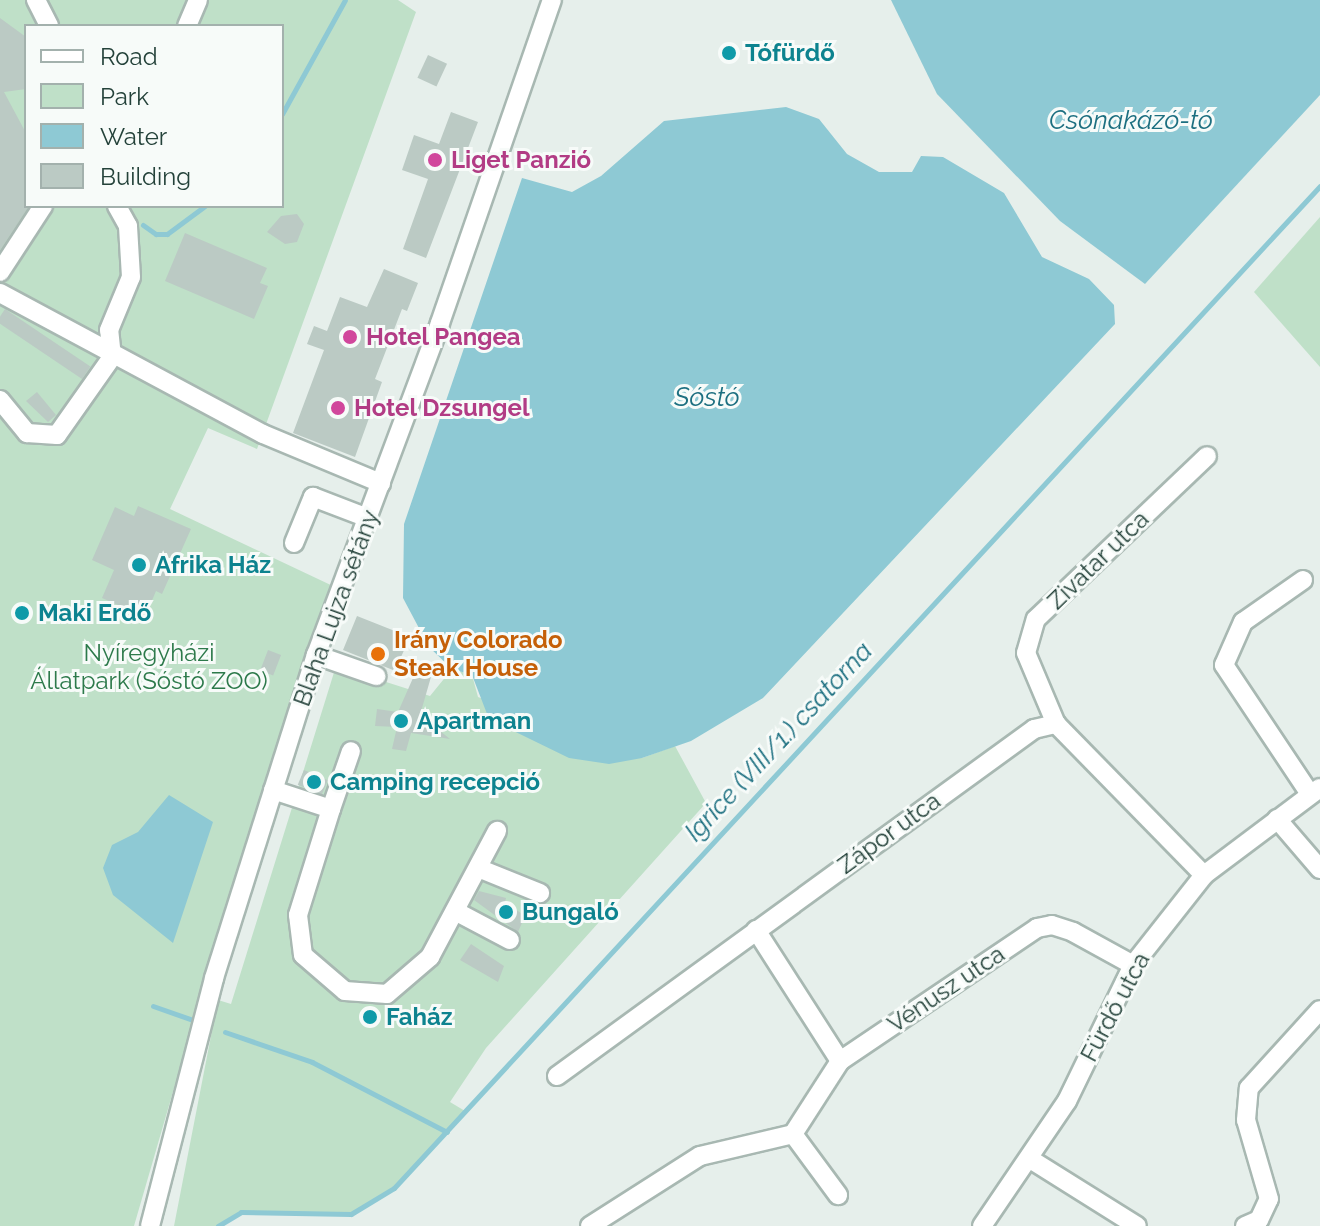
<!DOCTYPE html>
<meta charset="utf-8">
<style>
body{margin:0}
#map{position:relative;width:1320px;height:1226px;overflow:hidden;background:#e6efeb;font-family:Raleway,sans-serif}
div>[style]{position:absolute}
.green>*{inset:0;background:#bfe0c8}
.water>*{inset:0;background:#8ec9d4}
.stream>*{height:5px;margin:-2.5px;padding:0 2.5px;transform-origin:2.5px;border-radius:2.5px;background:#8ec9d4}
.building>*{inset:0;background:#bbcac4;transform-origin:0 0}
.roads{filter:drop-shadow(2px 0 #a8b8b2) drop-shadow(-2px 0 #a8b8b2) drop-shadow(0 2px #a8b8b2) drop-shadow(0 -2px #a8b8b2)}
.minor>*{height:18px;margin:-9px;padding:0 9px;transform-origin:9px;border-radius:9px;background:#fff}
.dots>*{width:22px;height:22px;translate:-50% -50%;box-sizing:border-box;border:4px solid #f7fbf9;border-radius:50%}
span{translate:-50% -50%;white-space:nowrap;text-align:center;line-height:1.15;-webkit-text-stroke:6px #f7fbf9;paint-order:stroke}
.culture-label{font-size:24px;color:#0d838f;font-weight:700}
.left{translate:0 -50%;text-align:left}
.hotel-label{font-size:24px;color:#b23c85;font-weight:700}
.street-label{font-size:24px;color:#24423a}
.food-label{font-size:24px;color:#c56008;font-weight:700}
.park-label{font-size:24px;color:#2d7a4b}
.water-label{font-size:26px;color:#1c6f80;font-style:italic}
.legend{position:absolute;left:24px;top:24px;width:260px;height:184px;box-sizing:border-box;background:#f7fbf9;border:2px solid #a3b1ad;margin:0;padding:10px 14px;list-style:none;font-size:24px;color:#24423a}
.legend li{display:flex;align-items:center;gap:16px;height:40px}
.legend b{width:40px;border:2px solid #a3b1ad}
</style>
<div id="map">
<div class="green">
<i style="clip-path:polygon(evenodd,0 0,398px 0,416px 12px,257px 449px,208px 428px,170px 509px,335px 587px,202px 992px,134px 1226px,0 1226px,0 0,26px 26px,282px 26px,282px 206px,26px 206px,26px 26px)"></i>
<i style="clip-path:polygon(1320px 217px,1320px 367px,1254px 292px)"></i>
<i style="clip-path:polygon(336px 666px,430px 696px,452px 669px,472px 675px,478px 697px,642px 758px,675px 746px,706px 803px,486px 1048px,450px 1102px,465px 1111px,394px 1188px,351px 1214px,241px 1212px,218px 1226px,174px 1226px,218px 1000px,231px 1004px)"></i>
</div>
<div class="water">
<i style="clip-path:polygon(891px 0,1320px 0,1320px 95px,1145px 284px,1060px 221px,937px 94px)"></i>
<i style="clip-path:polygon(786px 107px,819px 119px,847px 154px,879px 172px,912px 172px,921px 156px,943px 157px,1004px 193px,1042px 257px,1089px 279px,1114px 305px,1115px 324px,763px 698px,691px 741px,642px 758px,609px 764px,569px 758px,489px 719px,472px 675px,452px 669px,429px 647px,403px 598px,404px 524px,522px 178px,572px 192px,601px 176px,664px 121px)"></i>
<i style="clip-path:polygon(169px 795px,213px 822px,173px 943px,113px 895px,103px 868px,112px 845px,138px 832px)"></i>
</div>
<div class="stream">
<i style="left:282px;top:114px;width:130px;rotate:-61.1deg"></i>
<i style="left:143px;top:225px;width:16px;rotate:35deg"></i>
<i style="left:156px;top:234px;width:11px"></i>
<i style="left:167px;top:234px;width:47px;rotate:-36.4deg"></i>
<i style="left:153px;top:1006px;width:42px;rotate:19.3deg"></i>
<i style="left:225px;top:1032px;width:92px;rotate:19deg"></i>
<i style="left:312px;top:1062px;width:152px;rotate:27.4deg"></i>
<i style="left:218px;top:1226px;width:27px;rotate:-31deg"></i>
<i style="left:241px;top:1212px;width:110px;rotate:1deg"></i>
<i style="left:351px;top:1214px;width:50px;rotate:-31.2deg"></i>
<i style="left:394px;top:1188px;width:1364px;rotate:-47.26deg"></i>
</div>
<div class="building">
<i style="clip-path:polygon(0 18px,26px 37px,26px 89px,4px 92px,26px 133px,29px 206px,0 250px)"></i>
<i style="left:428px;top:55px;width:21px;height:25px;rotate:25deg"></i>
<i style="clip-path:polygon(451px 112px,478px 122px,426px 258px,403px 249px,428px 179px,402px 170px,414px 135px,439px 144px)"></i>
<i style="clip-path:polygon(297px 214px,304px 224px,297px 242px,285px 244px,267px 232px,281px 216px)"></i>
<i style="clip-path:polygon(185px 233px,267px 268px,260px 283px,268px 286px,254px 319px,165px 281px)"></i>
<i style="clip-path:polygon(384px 269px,418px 283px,407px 311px,402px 309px,375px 379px,382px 382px,355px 457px,293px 433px,324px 350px,307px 344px,314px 326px,327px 331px,340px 297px,367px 307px)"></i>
<i style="left:5px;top:309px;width:103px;height:15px;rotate:34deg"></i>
<i style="clip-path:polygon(37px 392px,56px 415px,48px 422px,26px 401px)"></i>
<i style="clip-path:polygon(138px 506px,191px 529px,162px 594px,156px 591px,145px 617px,102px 598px,114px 570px,92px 560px,115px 507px,134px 516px)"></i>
<i style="clip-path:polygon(357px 616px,410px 637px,401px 657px,433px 670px,420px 715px,450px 739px,411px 733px,406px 751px,392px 749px,397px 727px,375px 726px,377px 709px,398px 712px,413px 678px,343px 650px)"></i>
<i style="left:268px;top:650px;width:14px;height:22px;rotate:21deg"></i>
<i style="left:304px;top:770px;width:26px;height:16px;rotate:23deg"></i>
<i style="clip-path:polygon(479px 891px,506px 898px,505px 902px,525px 916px,518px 932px,474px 900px)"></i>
<i style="clip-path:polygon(471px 944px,504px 966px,498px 982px,460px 960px)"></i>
</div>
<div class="roads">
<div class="minor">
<i style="left:36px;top:0;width:29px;rotate:63deg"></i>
<i style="left:187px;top:26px;width:28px;rotate:-67deg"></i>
<i style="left:0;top:272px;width:79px;rotate:-56.9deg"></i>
<i style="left:0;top:293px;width:298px;rotate:28.2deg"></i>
<i style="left:263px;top:434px;width:128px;rotate:22.6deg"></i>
<i style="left:0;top:400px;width:43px;rotate:50.7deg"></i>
<i style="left:27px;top:433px;width:30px;rotate:4deg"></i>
<i style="left:57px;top:435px;width:95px;rotate:-54.8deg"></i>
<i style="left:112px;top:357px;width:27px;rotate:-96deg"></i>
<i style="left:109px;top:330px;width:57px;rotate:-67.5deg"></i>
<i style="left:131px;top:277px;width:51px;rotate:-93.4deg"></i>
<i style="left:128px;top:226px;width:23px;rotate:-119deg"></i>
<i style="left:294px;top:543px;width:50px;rotate:-67.6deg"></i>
<i style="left:313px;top:497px;width:59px;rotate:20.9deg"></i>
<i style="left:1303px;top:580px;width:73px;rotate:145deg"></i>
<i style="left:1243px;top:622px;width:47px;rotate:113.8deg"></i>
<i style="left:1224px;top:665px;width:155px;rotate:56.3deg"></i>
<i style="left:316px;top:655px;width:64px;rotate:19.3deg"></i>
<i style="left:273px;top:790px;width:61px;rotate:18.1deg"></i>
<i style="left:331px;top:809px;width:111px;rotate:107.3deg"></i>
<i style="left:298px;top:915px;width:40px;rotate:82.9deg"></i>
<i style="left:303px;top:955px;width:55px;rotate:40.6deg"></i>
<i style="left:345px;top:991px;width:42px;rotate:4.1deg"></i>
<i style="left:387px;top:994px;width:57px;rotate:-40.7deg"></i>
<i style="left:430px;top:957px;width:143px;rotate:-62deg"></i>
<i style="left:331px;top:809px;width:61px;rotate:-71deg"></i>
<i style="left:1277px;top:819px;width:66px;rotate:49.3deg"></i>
<i style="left:478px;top:868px;width:67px;rotate:22deg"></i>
<i style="left:1204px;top:875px;width:211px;rotate:-134.4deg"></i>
<i style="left:1056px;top:724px;width:77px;rotate:-112.9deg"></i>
<i style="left:1026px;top:653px;width:35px;rotate:-74deg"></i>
<i style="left:1036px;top:619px;width:236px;rotate:-43.6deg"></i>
<i style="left:455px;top:911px;width:62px;rotate:27.8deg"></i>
<i style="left:756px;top:930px;width:156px;rotate:57.3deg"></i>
<i style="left:557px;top:1076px;width:590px;rotate:-36.03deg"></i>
<i style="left:1034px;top:729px;width:23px;rotate:-13deg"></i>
<i style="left:793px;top:1134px;width:87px;rotate:-57.2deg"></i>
<i style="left:840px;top:1061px;width:238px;rotate:-34deg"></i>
<i style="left:1037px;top:928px;width:15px;rotate:-11deg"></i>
<i style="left:1052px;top:925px;width:22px;rotate:18deg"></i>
<i style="left:1073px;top:932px;width:68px;rotate:28.8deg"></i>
<i style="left:1030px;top:1159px;width:126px;rotate:32.1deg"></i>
<i style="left:150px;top:1226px;width:256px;rotate:-75.5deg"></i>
<i style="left:214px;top:978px;width:339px;rotate:-72.5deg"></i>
<i style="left:316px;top:655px;width:354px;rotate:-69.5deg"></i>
<i style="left:440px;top:323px;width:342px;rotate:-70.9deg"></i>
<i style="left:590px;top:1226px;width:130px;rotate:-32.5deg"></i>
<i style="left:700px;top:1156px;width:96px;rotate:-13.3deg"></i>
<i style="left:793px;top:1134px;width:76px;rotate:53.6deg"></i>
<i style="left:982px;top:1226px;width:151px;rotate:-55.8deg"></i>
<i style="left:1067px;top:1101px;width:151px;rotate:-64.1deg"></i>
<i style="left:1133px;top:965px;width:115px;rotate:-51.7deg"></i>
<i style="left:1204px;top:875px;width:145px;rotate:-36.9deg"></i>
<i style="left:1245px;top:1226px;width:15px;rotate:-23deg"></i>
<i style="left:1259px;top:1220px;width:23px;rotate:-65deg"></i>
<i style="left:1269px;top:1199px;width:82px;rotate:-106.2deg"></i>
<i style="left:1246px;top:1120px;width:32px;rotate:-85deg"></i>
<i style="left:1249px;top:1088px;width:105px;rotate:-47.7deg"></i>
</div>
</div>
<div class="dots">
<i style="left:729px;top:53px;background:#0f9aa8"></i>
<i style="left:435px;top:160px;background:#d1479c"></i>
<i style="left:350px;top:337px;background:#d1479c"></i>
<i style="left:338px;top:408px;background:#d1479c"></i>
<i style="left:139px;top:565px;background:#0f9aa8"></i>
<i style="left:22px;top:613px;background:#0f9aa8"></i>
<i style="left:378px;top:654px;background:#e8710a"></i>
<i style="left:401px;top:721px;background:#0f9aa8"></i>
<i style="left:314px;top:782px;background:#0f9aa8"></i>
<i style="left:506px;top:912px;background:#0f9aa8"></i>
<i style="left:370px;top:1017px;background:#0f9aa8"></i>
</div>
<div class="culture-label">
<span class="left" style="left:745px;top:53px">Tófürdő</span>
<span class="left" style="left:155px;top:565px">Afrika Ház</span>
<span class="left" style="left:38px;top:613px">Maki Erdő</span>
<span class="left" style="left:417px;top:721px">Apartman</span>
<span class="left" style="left:330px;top:782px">Camping recepció</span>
<span class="left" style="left:522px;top:912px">Bungaló</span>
<span class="left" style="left:386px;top:1017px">Faház</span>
</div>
<div class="hotel-label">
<span class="left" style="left:451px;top:160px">Liget Panzió</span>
<span class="left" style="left:366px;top:337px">Hotel Pangea</span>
<span class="left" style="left:354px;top:408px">Hotel Dzsungel</span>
</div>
<div class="street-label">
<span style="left:1098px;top:560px;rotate:-44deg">Zivatar utca</span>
<span style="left:336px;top:608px;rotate:-70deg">Blaha Lujza sétány</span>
<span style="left:889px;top:833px;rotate:-36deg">Zápor utca</span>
<span style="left:946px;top:989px;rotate:-34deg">Vénusz utca</span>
<span style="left:1115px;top:1007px;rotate:-62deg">Fürdő utca</span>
</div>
<div class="food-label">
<span class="left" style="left:394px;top:654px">Irány Colorado<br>Steak House</span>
</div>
<div class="park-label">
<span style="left:149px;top:667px">Nyíregyházi<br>Állatpark (Sóstó ZOO)</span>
</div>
<div class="water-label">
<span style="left:1131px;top:121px">Csónakázó-tó</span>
<span style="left:707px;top:398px">Sóstó</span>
<span style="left:779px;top:742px;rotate:-47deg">Igrice (VIII/1.) csatorna</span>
</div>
<ul class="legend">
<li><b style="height:10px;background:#fff"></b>Road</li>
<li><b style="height:22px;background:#bfe0c8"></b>Park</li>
<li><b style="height:22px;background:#8ec9d4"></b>Water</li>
<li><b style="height:22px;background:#bbcac4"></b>Building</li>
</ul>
</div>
